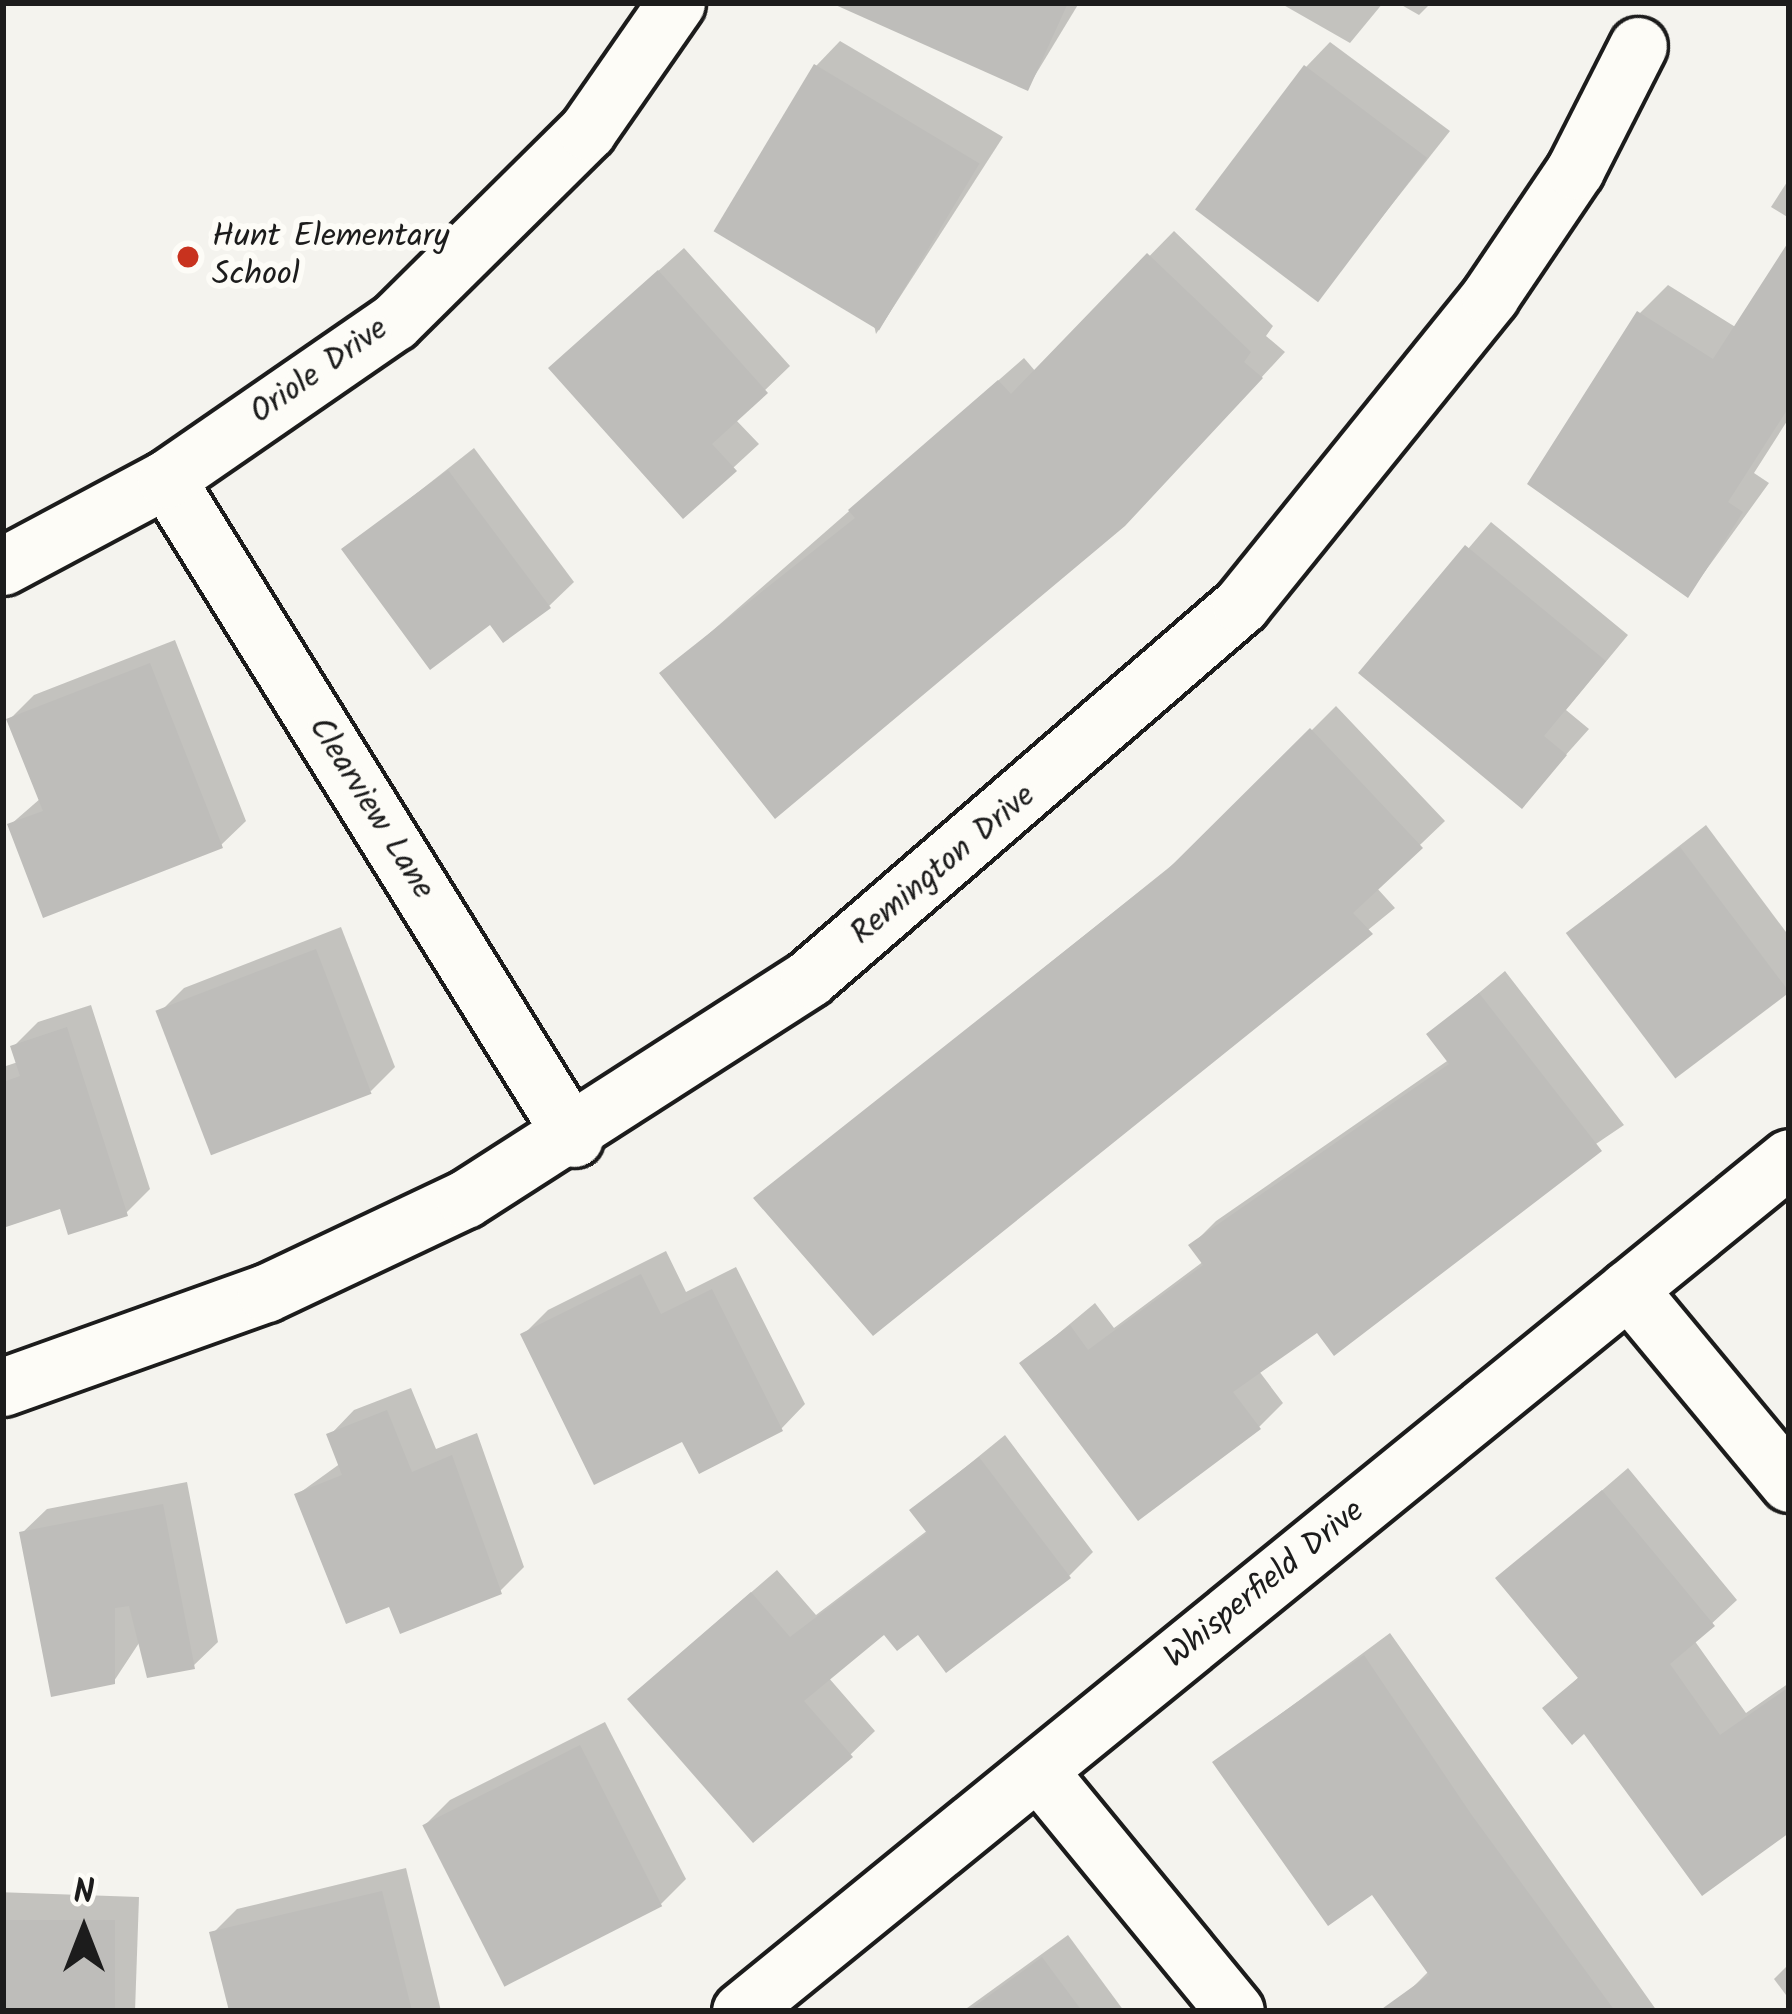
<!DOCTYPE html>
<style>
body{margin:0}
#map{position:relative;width:1792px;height:2014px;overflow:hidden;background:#f4f3ee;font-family:Kalam,sans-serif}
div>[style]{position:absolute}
.shadow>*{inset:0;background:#0003;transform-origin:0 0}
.building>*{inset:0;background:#bebdba;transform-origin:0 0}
.roads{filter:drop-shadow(3px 0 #1c1c1c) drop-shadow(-3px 0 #1c1c1c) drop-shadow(0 3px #1c1c1c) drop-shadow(0 -3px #1c1c1c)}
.minor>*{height:57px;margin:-28.5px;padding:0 28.5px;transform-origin:28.5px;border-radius:28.5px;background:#fdfcf7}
.dots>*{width:33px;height:33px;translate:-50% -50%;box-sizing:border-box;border:6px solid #fdfcf7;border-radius:50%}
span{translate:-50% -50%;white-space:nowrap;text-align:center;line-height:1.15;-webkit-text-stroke:12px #fdfcf7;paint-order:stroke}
.poi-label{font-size:33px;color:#1c1c1c}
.left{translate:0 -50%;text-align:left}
.street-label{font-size:33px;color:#1c1c1c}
.frame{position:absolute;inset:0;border:6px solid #1c1c1c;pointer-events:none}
.north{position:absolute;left:24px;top:1870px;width:120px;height:120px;-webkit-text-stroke:9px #fdfcf7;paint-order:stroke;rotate:0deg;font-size:33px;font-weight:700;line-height:48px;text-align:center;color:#1c1c1c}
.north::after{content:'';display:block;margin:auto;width:42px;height:54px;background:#1c1c1c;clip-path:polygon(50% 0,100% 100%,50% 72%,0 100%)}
</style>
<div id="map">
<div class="shadow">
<i style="clip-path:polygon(861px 3px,1079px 3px,1028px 87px)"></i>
<i style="clip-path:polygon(1280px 3px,1383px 3px,1350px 43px)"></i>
<i style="clip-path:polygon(1398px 3px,1431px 3px,1419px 15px)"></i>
<i style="clip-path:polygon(840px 41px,1003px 137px,876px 334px,816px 66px)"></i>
<i style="clip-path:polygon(1330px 42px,1450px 131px,1318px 298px,1306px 67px)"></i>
<i style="clip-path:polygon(1789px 179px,1789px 218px,1771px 207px)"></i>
<i style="clip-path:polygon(1174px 231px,1273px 326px,1266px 336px,1285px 352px,1150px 498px,663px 674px,1024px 358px,1036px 372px)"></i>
<i style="clip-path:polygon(1789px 247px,1789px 418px,1754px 473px,1769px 483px,1688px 595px,1640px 313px,1668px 285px,1737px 328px)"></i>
<i style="clip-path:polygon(684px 248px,790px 366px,735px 419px,759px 444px,683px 514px,576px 344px)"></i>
<i style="clip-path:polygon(474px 448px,574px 582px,549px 606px,345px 550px)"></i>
<i style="clip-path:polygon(1491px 522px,1628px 635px,1566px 710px,1589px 729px,1521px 805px,1362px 673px)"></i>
<i style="clip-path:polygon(175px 640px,246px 821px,221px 845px,10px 825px,41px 798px,10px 719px,34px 695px)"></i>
<i style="clip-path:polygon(1336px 706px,1445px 821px,1376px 887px,1395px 908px,873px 1332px,757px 1198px,1197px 845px)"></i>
<i style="clip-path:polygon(1706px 825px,1789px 936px,1789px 989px,1675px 1074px,1569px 932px)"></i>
<i style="clip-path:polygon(341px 927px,395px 1067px,371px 1091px,159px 1013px,184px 988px)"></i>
<i style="clip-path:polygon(1505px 971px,1624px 1125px,1259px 1371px,1283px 1403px,1259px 1427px,1023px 1363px,1095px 1303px,1114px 1328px,1204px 1261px,1192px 1245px,1216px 1221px,1450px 1059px,1430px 1034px)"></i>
<i style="clip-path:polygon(91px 1005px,150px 1189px,126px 1213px,62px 1205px,3px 1224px,3px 1067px,18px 1062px,14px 1046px,38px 1022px)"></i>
<i style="clip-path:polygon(666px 1251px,686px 1292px,736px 1267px,805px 1404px,781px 1429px,523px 1335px,548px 1310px)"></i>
<i style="clip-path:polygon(411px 1388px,436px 1449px,477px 1433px,524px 1567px,500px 1591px,391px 1603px,298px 1494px,341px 1463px,330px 1435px,354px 1410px)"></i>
<i style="clip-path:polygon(1005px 1435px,1093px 1552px,1069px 1576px,919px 1631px,885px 1630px,828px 1677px,875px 1731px,850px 1755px,656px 1675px,777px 1570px,816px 1615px,928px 1530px,913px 1510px)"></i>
<i style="clip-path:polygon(1628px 1468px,1737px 1600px,1694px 1640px,1746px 1713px,1789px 1683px,1789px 1830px,1546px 1708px,1580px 1676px,1499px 1579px)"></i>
<i style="clip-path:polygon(187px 1482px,218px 1642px,193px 1666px,139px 1643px,114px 1681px,22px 1533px,47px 1509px)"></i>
<i style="clip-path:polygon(1390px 1633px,1657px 2011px,1415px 2011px,1404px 1996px,1430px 1970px,1373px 1890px,1216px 1762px)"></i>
<i style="clip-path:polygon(605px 1722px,686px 1879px,661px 1904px,426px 1824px,450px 1800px)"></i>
<i style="clip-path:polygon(406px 1868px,441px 2011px,232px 2011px,213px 1933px,237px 1909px)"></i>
<i style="left:139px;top:1897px;width:114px;height:136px;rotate:92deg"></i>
<i style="clip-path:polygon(1068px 1935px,1124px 2011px,963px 2011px)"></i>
<i style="clip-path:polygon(1789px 1964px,1789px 1999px,1774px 1979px)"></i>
</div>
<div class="building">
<i style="clip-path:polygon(831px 3px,1068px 3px,1028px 91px)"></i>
<i style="left:814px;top:64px;width:193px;height:195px;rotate:31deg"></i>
<i style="left:1304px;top:65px;width:154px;height:181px;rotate:37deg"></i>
<i style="clip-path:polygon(1789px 241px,1789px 407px,1728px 502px,1743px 512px,1688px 598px,1527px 484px,1637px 311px,1713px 359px)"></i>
<i style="clip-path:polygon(1147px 253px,1251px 352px,1244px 362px,1263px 378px,1125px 526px,775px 819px,659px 673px,855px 518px,848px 510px,998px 380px,1011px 394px)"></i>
<i style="clip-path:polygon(658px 270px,768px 393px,712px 444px,737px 471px,683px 519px,548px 368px)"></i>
<i style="clip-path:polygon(448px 470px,551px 608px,503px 643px,490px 625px,430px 670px,341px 549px)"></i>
<i style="clip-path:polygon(1465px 545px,1606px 661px,1544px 736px,1567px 755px,1522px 809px,1358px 673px)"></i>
<i style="clip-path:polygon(150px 663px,223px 848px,43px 918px,7px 824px,43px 811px,6px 719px)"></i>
<i style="clip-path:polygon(1310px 728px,1423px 848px,1353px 913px,1373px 934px,873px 1336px,753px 1198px,1168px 869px)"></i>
<i style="left:1680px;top:847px;width:182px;height:143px;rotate:53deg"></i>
<i style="left:316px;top:949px;width:155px;height:172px;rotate:69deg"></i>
<i style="clip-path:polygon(1479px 993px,1602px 1151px,1334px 1356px,1317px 1333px,1233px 1392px,1261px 1429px,1138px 1521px,1019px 1363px,1070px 1325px,1088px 1350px,1203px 1265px,1188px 1245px,1449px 1064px,1426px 1034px)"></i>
<i style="clip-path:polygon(67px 1027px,128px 1216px,68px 1235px,60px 1209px,3px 1228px,3px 1082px,20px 1076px,10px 1046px)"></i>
<i style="clip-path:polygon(641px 1274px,661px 1314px,712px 1289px,783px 1431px,699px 1474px,682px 1442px,594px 1485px,520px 1334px)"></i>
<i style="clip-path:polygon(387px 1410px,412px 1472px,452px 1455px,502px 1594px,400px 1634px,389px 1607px,346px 1624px,294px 1494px,342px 1475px,326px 1434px)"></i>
<i style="clip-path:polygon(979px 1457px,1071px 1578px,946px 1673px,918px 1635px,897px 1651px,884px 1635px,804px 1701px,853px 1757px,753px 1843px,627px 1699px,751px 1592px,790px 1637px,927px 1533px,909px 1510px)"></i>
<i style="clip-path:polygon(1602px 1490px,1715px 1626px,1670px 1664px,1720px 1735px,1789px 1687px,1789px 1833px,1702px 1896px,1584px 1734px,1572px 1745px,1542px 1708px,1578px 1678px,1495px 1578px)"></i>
<i style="clip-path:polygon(163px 1504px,195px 1669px,147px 1678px,129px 1606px,115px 1608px,115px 1684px,51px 1697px,19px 1532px)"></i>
<i style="clip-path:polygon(1364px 1655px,1471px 1814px,1615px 2011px,1379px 2011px,1429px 1975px,1372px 1895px,1328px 1926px,1212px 1762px)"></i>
<i style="left:580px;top:1745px;width:181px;height:177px;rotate:63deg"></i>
<i style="clip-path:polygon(382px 1891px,412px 2011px,229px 2011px,209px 1932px)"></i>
<i style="left:3px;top:1920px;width:112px;height:91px"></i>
<i style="clip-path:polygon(1042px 1957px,1082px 2011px,968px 2011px)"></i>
</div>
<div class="roads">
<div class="minor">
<i style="left:166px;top:479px;width:775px;rotate:58.24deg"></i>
<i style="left:3px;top:566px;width:185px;rotate:-28.1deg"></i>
<i style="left:166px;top:479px;width:277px;rotate:-34.6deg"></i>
<i style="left:394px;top:322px;width:272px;rotate:-44.7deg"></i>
<i style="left:587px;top:131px;width:156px;rotate:-55.2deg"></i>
<i style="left:1628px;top:1289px;width:252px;rotate:50.3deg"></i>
<i style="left:3px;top:1387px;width:279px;rotate:-19.7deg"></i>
<i style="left:266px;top:1293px;width:220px;rotate:-25.3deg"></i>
<i style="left:465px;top:1199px;width:409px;rotate:-32.7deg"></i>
<i style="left:809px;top:978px;width:571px;rotate:-40.81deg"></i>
<i style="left:1241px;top:605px;width:397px;rotate:-51.1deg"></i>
<i style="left:1490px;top:296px;width:152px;rotate:-56deg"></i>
<i style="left:1575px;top:170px;width:139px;rotate:-63.1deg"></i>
<i style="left:1038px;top:1771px;width:310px;rotate:50.6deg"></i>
<i style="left:741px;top:2011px;width:1351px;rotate:-39.14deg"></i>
</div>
</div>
<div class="dots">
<i style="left:188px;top:257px;background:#c8321e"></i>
</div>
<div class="poi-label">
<span class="left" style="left:212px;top:257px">Hunt Elementary<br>School</span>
</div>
<div class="street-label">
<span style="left:320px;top:372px;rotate:-35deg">Oriole Drive</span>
<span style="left:370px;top:809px;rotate:58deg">Clearview Lane</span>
<span style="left:944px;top:866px;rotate:-40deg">Remington Drive</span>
<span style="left:1265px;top:1585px;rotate:-39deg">Whisperfield Drive</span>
</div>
<div class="frame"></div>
<div class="north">N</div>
</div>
